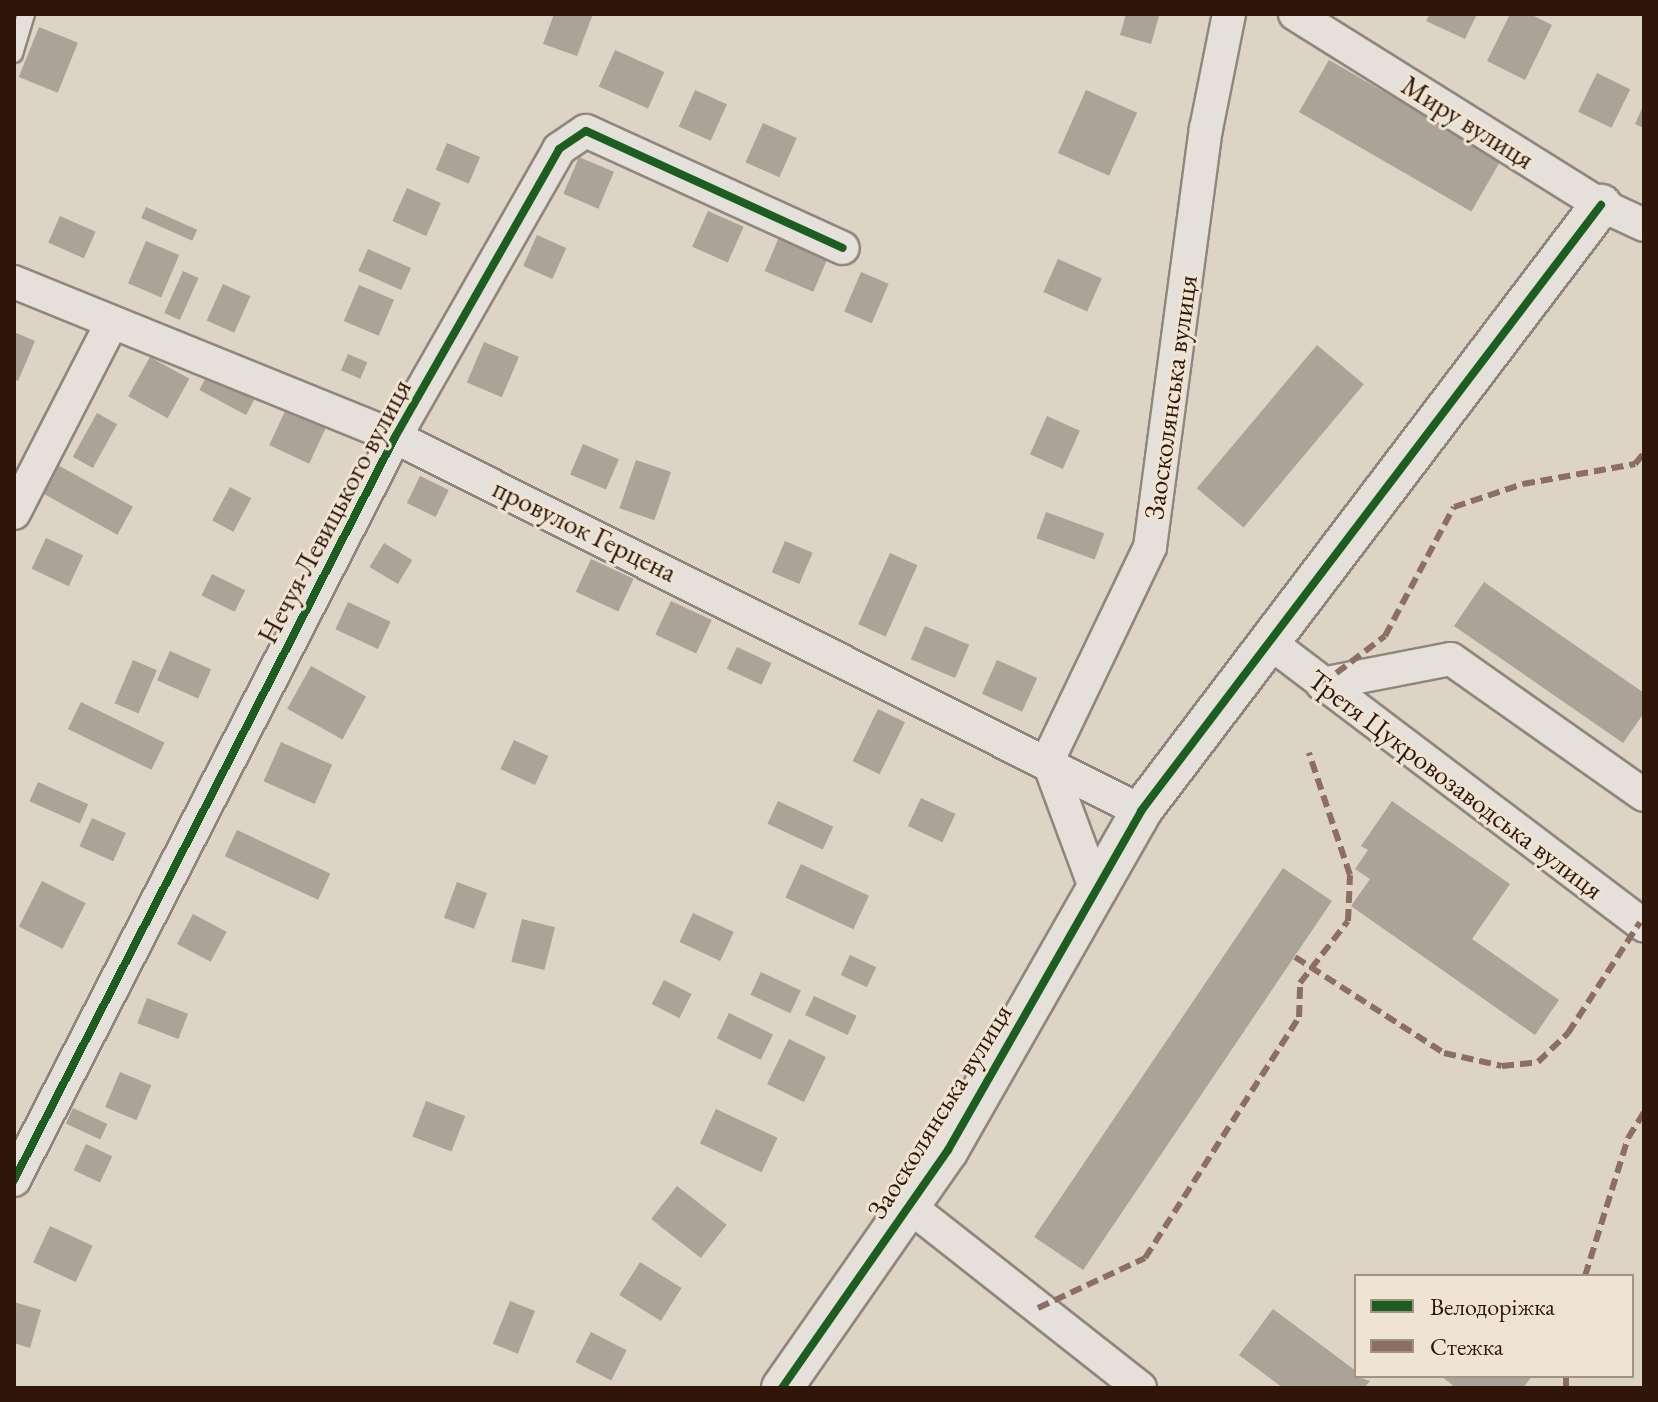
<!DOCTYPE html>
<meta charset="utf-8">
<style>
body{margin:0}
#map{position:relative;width:1658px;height:1402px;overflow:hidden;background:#ddd4c6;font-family:"EB Garamond",serif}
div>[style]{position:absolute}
.building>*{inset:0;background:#aba298;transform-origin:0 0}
.roads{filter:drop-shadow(2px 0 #8f877d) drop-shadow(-2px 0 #8f877d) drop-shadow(0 2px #8f877d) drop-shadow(0 -2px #8f877d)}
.service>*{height:16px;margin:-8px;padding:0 8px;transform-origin:8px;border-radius:8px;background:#e5e0d9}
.minor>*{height:32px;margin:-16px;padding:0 16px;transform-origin:16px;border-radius:16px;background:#e5e0d9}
.tertiary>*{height:40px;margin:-20px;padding:0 20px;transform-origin:20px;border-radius:20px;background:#e5e0d9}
.quiet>*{height:6px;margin-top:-3px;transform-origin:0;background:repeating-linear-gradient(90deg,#8d6e63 0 12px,transparent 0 18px)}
.cycleway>*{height:8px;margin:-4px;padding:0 4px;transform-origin:4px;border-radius:4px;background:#1b5e20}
span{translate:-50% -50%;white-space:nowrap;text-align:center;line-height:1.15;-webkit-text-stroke:6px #efe4d3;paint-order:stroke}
.street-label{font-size:28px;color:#2f1608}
.frame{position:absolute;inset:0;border:16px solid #2f1608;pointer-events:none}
.legend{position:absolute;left:1354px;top:1274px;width:280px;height:104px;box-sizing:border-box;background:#efe4d3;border:2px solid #a29282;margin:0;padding:10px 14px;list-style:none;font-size:24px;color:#2f1608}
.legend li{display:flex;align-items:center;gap:16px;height:40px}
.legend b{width:40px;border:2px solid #a29282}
</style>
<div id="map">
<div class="building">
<i style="clip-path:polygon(554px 14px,593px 14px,577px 56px,543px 44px)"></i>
<i style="clip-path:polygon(1126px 14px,1159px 16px,1151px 44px,1120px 35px)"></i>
<i style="clip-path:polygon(1430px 14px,1477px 14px,1465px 39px,1426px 21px)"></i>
<i style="clip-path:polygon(1510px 14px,1530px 14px,1552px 25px,1525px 80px,1487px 61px)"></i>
<i style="left:39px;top:27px;width:42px;height:54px;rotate:22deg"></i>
<i style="left:615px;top:50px;width:54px;height:40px;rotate:24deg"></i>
<i style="left:1329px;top:60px;width:199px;height:60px;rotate:30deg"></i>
<i style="left:1597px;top:73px;width:37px;height:43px;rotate:26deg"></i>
<i style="left:695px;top:90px;width:35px;height:40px;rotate:24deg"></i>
<i style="left:1086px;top:90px;width:56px;height:69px;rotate:24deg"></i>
<i style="clip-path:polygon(1644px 104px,1644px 128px,1635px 124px)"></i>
<i style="left:763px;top:123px;width:37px;height:43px;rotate:24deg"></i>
<i style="left:447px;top:143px;width:36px;height:29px;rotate:23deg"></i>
<i style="left:579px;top:157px;width:38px;height:40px;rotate:23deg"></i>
<i style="left:407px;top:188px;width:37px;height:36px;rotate:24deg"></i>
<i style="left:146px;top:207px;width:56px;height:12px;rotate:24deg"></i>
<i style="left:708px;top:211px;width:39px;height:39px;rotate:24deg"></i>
<i style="left:60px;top:216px;width:39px;height:29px;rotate:24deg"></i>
<i style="left:537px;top:235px;width:32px;height:34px;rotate:24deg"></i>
<i style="left:779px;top:237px;width:53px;height:37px;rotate:23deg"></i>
<i style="left:146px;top:241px;width:36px;height:46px;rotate:23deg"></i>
<i style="left:368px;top:249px;width:47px;height:24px;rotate:24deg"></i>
<i style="left:1058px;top:259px;width:48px;height:36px;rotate:24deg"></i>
<i style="left:183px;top:271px;width:17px;height:46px;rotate:24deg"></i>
<i style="left:861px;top:272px;width:30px;height:43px;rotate:23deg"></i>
<i style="left:223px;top:284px;width:30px;height:40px;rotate:24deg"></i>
<i style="left:359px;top:285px;width:38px;height:39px;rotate:23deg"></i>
<i style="clip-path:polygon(14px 332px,35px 341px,18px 381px,14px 379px)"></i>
<i style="left:484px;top:342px;width:38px;height:44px;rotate:23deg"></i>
<i style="left:1317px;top:345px;width:61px;height:187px;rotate:40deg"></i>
<i style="left:348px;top:354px;width:21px;height:18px;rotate:23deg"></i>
<i style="left:150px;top:357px;width:45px;height:45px;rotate:29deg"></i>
<i style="left:211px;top:368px;width:53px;height:25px;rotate:28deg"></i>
<i style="left:287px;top:407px;width:44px;height:42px;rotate:25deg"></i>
<i style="left:97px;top:413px;width:23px;height:50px;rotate:29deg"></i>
<i style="left:1047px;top:416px;width:36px;height:42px;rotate:24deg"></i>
<i style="left:583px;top:444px;width:39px;height:33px;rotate:23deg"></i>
<i style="left:636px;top:460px;width:37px;height:51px;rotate:19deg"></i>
<i style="left:56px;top:464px;width:88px;height:32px;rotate:29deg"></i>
<i style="left:420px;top:476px;width:32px;height:30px;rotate:26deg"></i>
<i style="left:230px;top:487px;width:24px;height:38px;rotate:28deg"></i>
<i style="left:1046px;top:512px;width:62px;height:28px;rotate:20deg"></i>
<i style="left:46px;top:538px;width:41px;height:34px;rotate:25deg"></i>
<i style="left:785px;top:541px;width:30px;height:34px;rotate:23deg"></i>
<i style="left:384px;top:543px;width:33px;height:28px;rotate:31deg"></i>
<i style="left:890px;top:553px;width:30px;height:78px;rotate:24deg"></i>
<i style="left:591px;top:559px;width:47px;height:36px;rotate:25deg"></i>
<i style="left:212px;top:574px;width:37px;height:24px;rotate:26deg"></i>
<i style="clip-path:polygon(1484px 582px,1644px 693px,1644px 713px,1623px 743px,1454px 626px)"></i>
<i style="left:671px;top:601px;width:45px;height:37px;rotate:25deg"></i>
<i style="left:348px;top:602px;width:47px;height:30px;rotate:25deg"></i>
<i style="left:925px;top:626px;width:48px;height:36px;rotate:23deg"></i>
<i style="left:737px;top:647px;width:38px;height:24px;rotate:25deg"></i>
<i style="left:170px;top:651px;width:45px;height:32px;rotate:24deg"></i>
<i style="left:133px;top:660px;width:26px;height:47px;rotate:23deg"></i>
<i style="left:997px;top:660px;width:44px;height:37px;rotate:24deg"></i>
<i style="left:311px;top:666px;width:63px;height:49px;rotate:29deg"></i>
<i style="left:81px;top:702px;width:93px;height:30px;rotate:26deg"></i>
<i style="left:878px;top:709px;width:30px;height:58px;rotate:26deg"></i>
<i style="left:514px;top:740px;width:38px;height:32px;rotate:25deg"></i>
<i style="left:281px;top:742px;width:56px;height:43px;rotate:24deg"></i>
<i style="left:38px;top:782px;width:55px;height:21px;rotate:24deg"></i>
<i style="left:921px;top:798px;width:38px;height:31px;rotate:25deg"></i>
<i style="left:778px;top:801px;width:61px;height:25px;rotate:25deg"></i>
<i style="clip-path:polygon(1392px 801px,1510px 884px,1472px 939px,1559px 1000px,1535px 1035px,1351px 906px,1370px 879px,1355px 869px,1368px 850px,1361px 846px)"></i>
<i style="left:92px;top:818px;width:37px;height:31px;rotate:24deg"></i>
<i style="left:237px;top:830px;width:103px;height:29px;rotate:25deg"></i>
<i style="left:801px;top:864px;width:75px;height:37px;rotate:25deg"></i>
<i style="left:1283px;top:868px;width:59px;height:445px;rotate:34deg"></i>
<i style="left:42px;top:881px;width:49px;height:51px;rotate:27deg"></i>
<i style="left:457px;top:882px;width:32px;height:38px;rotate:20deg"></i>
<i style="left:693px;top:913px;width:45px;height:32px;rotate:25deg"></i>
<i style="left:193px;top:914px;width:38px;height:34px;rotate:28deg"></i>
<i style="left:522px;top:919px;width:34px;height:44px;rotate:14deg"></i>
<i style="left:850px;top:955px;width:29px;height:22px;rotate:25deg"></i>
<i style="left:761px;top:972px;width:44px;height:25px;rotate:25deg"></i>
<i style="left:664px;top:980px;width:31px;height:27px;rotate:27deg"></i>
<i style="left:814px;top:996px;width:47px;height:21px;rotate:25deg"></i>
<i style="left:147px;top:998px;width:44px;height:27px;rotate:21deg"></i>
<i style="left:729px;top:1013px;width:49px;height:28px;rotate:26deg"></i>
<i style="left:789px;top:1039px;width:41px;height:50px;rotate:26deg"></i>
<i style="left:120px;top:1072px;width:34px;height:38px;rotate:23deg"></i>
<i style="left:426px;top:1101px;width:42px;height:38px;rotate:21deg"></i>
<i style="left:73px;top:1108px;width:38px;height:17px;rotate:25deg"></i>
<i style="left:716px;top:1109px;width:68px;height:38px;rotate:25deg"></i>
<i style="left:86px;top:1144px;width:29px;height:29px;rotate:25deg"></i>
<i style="left:677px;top:1186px;width:63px;height:42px;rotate:38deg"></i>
<i style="left:50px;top:1226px;width:47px;height:40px;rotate:25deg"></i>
<i style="left:640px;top:1262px;width:49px;height:39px;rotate:32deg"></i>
<i style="left:510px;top:1301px;width:27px;height:46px;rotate:22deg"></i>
<i style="clip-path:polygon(14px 1302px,41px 1310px,30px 1348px,14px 1343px)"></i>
<i style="clip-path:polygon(1273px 1309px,1356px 1371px,1356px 1376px,1370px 1381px,1364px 1388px,1283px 1388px,1239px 1355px)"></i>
<i style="left:591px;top:1332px;width:40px;height:34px;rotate:27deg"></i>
<i style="clip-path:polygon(1441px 1376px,1532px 1376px,1523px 1388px,1456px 1388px)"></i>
</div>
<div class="roads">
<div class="service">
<i style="left:14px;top:54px;width:42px;rotate:-73.3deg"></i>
</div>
<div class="minor">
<i style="left:1295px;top:14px;width:361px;rotate:32deg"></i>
<i style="left:1601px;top:205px;width:47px;rotate:24.9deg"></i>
<i style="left:14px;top:282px;width:411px;rotate:22.1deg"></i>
<i style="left:395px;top:437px;width:835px;rotate:26.63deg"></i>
<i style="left:14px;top:513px;width:212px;rotate:-62.8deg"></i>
<i style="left:1269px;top:642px;width:470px;rotate:37.1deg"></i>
<i style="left:1322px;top:684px;width:131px;rotate:-11deg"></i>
<i style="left:1451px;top:659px;width:236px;rotate:35.2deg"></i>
<i style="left:1096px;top:890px;width:139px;rotate:-110.3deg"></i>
<i style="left:1048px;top:760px;width:236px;rotate:-64.4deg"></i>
<i style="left:1150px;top:547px;width:422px;rotate:-82.4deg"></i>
<i style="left:1206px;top:129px;width:117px;rotate:-78.7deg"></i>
<i style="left:14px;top:1180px;width:835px;rotate:-62.85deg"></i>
<i style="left:395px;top:437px;width:331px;rotate:-60.3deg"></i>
<i style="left:559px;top:149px;width:32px;rotate:-34deg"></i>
<i style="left:586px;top:131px;width:282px;rotate:24.5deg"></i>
<i style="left:909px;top:1206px;width:294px;rotate:38.2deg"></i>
</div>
<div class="tertiary">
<i style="left:782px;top:1388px;width:290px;rotate:-55.1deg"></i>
<i style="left:948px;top:1150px;width:390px;rotate:-60.3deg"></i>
<i style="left:1141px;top:811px;width:761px;rotate:-52.8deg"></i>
</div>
</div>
<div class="quiet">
<i style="left:1322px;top:684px;width:79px;rotate:-37.3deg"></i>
<i style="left:1385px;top:636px;width:146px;rotate:-61.9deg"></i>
<i style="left:1454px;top:507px;width:73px;rotate:-18.4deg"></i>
<i style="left:1523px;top:484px;width:114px;rotate:-10.1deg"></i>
<i style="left:1635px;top:464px;width:14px;rotate:-51deg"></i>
<i style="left:1295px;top:957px;width:177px;rotate:32.8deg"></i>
<i style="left:1444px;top:1053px;width:59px;rotate:12.6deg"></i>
<i style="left:1502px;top:1066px;width:36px;rotate:-6deg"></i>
<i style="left:1538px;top:1062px;width:42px;rotate:-44deg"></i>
<i style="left:1568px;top:1033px;width:132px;rotate:-57deg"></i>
<i style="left:1585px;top:1276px;width:145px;rotate:-72.7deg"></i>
<i style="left:1628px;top:1138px;width:31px;rotate:-58deg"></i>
<i style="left:1038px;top:1308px;width:118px;rotate:-25deg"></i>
<i style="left:1145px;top:1258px;width:286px;rotate:-57.4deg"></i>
<i style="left:1299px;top:1017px;width:34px;rotate:-88deg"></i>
<i style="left:1300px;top:983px;width:78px;rotate:-52.3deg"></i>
<i style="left:1348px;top:921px;width:46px;rotate:-87.5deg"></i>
<i style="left:1350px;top:875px;width:129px;rotate:-108.6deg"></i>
<i style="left:1566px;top:1376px;width:12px;rotate:90deg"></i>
</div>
<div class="cycleway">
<i style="left:14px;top:1180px;width:835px;rotate:-62.85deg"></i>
<i style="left:395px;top:437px;width:331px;rotate:-60.3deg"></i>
<i style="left:559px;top:149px;width:32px;rotate:-34deg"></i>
<i style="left:586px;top:131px;width:282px;rotate:24.5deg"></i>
<i style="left:782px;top:1388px;width:290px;rotate:-55.1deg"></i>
<i style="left:948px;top:1150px;width:390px;rotate:-60.3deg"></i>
<i style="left:1141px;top:811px;width:761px;rotate:-52.8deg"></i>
</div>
<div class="street-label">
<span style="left:1468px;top:122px;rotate:32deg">Миру вулиця</span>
<span style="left:1170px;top:397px;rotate:-82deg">Заосколянська вулиця</span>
<span style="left:334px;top:511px;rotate:-62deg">Нечуя-Левицького вулиця</span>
<span style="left:585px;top:530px;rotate:26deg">провулок Герцена</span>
<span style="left:1456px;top:784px;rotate:37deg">Третя Цукровозаводська вулиця</span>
<span style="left:939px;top:1111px;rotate:-58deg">Заосколянська вулиця</span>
</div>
<div class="frame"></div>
<ul class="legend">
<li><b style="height:10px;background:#1b5e20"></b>Велодоріжка</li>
<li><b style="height:10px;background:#8d6e63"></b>Стежка</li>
</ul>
</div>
